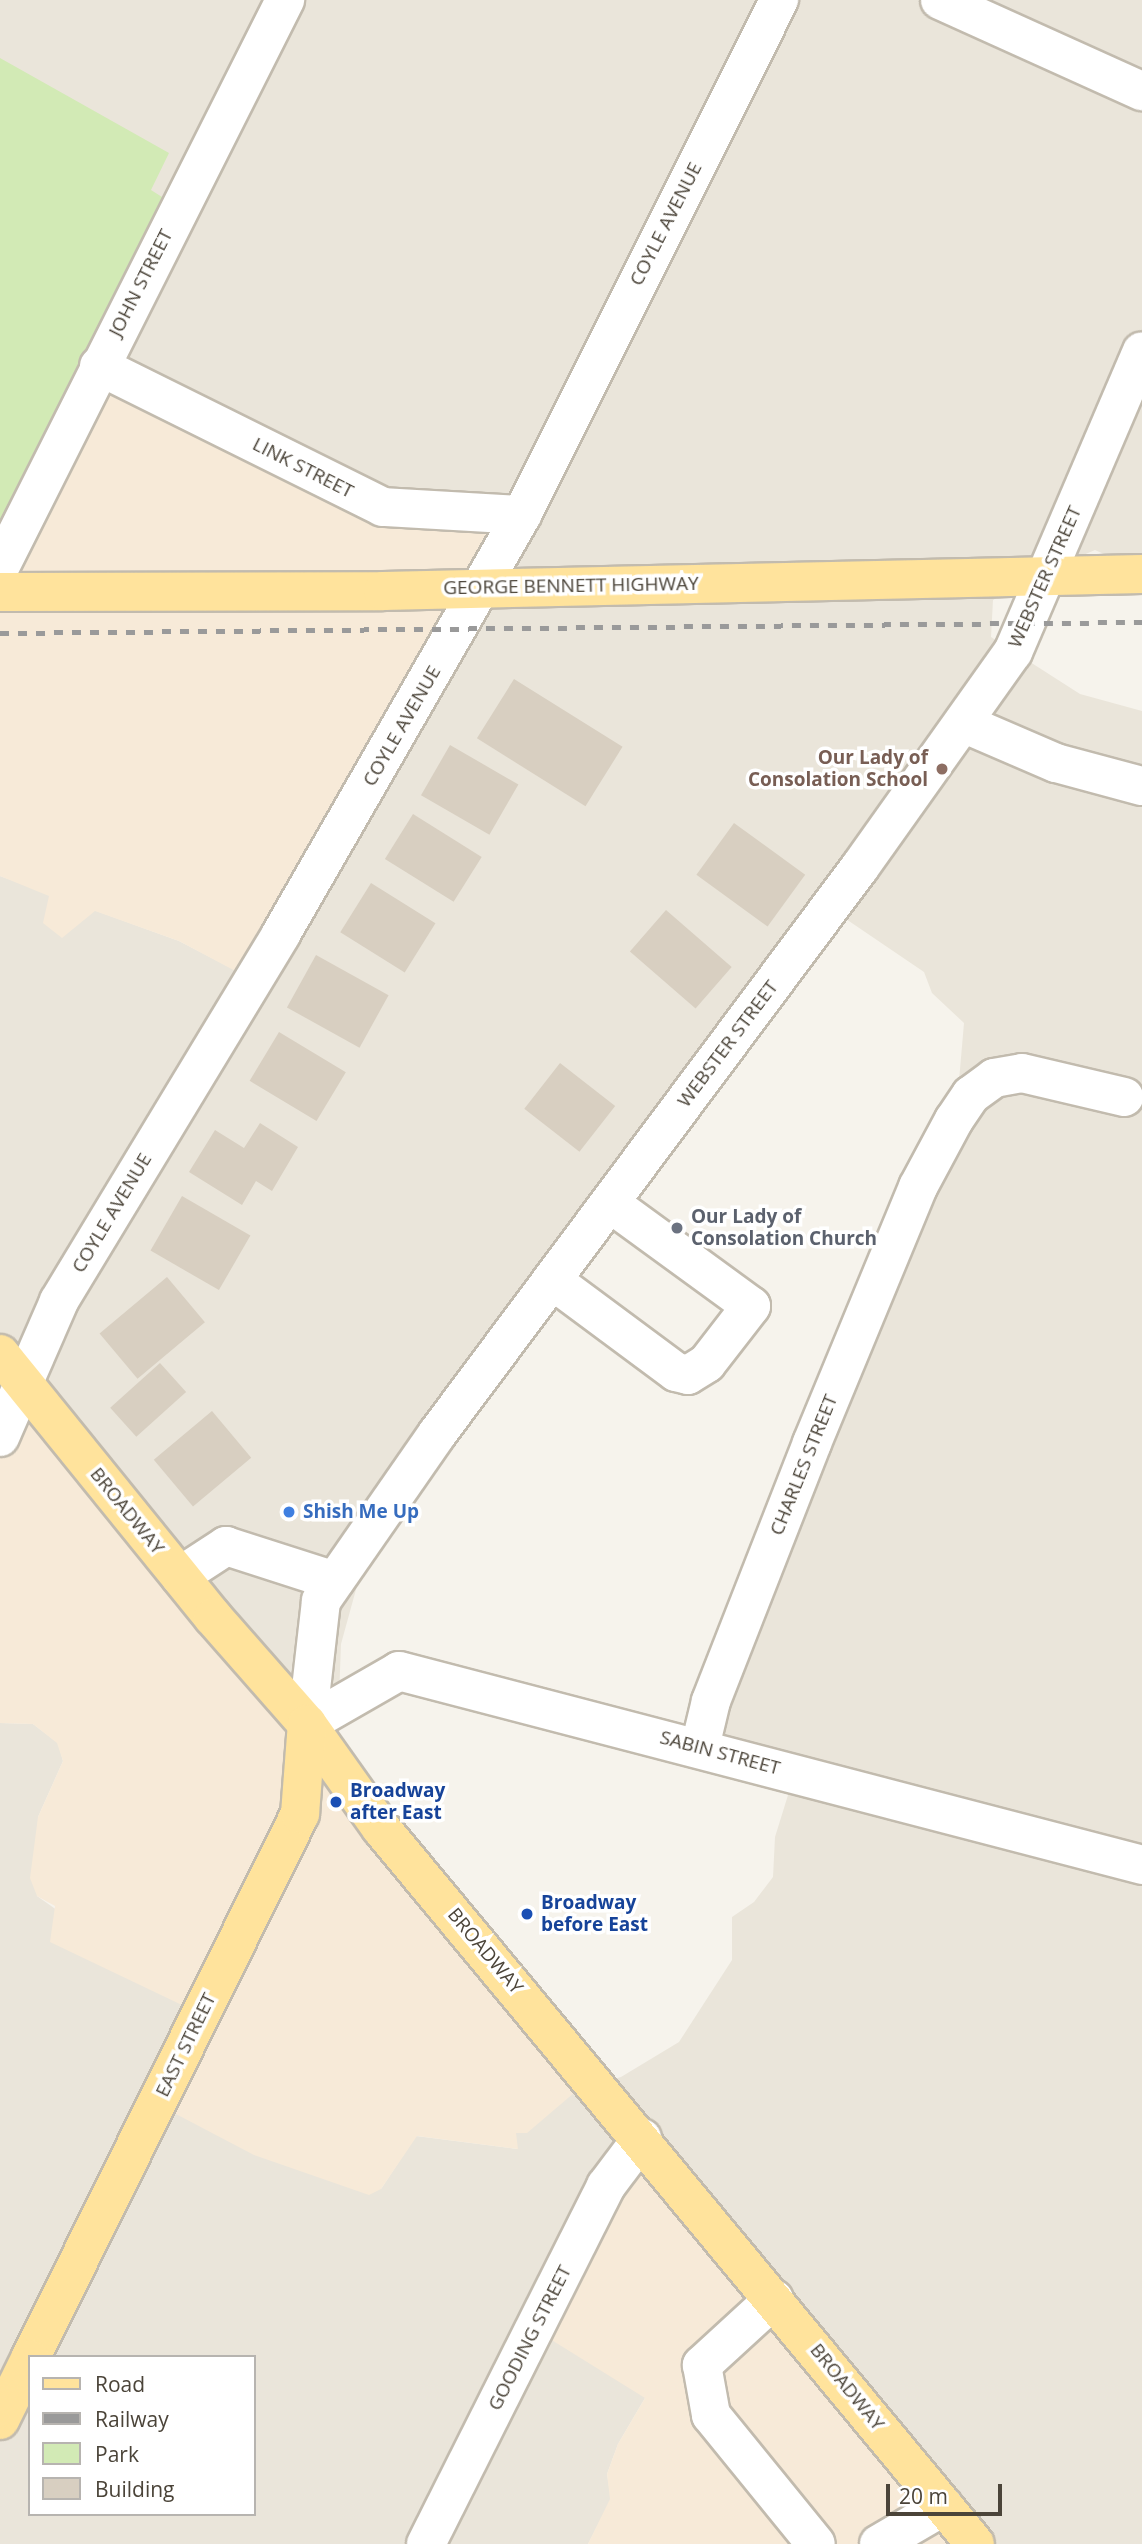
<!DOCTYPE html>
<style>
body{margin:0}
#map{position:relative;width:1142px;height:2544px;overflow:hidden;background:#f6f3ec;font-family:"Open Sans",sans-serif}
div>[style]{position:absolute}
.residential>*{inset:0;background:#eae5da}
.commercial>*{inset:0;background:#f7ead8}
.green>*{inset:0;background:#d2eab5}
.building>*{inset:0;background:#d8cfc1;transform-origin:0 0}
.roads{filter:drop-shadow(2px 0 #c2bbae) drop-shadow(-2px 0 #c2bbae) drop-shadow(0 2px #c2bbae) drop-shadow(0 -2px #c2bbae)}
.minor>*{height:38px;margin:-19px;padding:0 19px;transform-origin:19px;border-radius:19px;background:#fff}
.major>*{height:38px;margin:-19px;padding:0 19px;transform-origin:19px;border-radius:19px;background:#ffe39c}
.rail>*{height:5px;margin-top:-2.5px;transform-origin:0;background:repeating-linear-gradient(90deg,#9a9a9a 0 9px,transparent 0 18px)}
.dots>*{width:19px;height:19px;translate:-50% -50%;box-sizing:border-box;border:4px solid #fff;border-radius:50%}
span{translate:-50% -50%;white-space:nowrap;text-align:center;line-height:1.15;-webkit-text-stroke:7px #fff;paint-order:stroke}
.street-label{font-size:19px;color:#4b4439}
.education-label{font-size:19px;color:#785e54;font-weight:700}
.right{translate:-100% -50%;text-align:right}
.worship-label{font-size:19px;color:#5b616d;font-weight:700}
.left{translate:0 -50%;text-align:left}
.shop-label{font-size:19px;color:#366cbe;font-weight:700}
.transit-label{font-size:19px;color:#164399;font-weight:700}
.legend{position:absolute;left:28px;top:2355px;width:228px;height:161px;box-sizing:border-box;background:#fff;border:2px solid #b7b4b0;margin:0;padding:9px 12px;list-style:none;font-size:21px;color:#4b4439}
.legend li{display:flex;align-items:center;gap:14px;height:35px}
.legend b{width:35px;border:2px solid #b7b4b0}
.scale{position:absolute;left:886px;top:2484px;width:116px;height:32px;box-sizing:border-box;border:4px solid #4b4439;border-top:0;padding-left:9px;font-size:21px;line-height:24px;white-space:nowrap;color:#4b4439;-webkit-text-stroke:5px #fff;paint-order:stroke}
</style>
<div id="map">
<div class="residential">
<i style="clip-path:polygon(evenodd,0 0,1142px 0,1142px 571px,1095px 550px,1032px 577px,993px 600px,991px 637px,1080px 694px,1142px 711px,1142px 2544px,973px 2544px,645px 2398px,618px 2444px,607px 2474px,611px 2499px,588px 2544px,0 2544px,0 1723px,33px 1724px,58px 1743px,63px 1761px,38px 1817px,37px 1896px,208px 2017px,381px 2189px,416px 2136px,517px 2149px,515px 2133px,595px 2075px,607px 2081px,621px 2077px,679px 2042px,732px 1960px,732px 1917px,754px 1902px,773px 1877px,775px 1837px,793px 1779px,699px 1745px,957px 1104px,964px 1023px,932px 993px,924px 972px,843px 917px,363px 1564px,341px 1644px,337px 1752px,0 1354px,0 876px,179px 941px,258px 982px,445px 509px,119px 374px,0 108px,0 0,30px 2357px,254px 2357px,254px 2514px,30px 2514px,30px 2357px)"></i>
</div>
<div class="commercial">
<i style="clip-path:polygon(119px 374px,445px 509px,527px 511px,258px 983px,179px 941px,95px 911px,62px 938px,43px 923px,49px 896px,0 876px,0 599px)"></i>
<i style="clip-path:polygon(0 1354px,595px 2075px,527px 2133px,516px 2133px,518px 2149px,417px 2136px,381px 2189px,369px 2195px,254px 2155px,174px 2113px,171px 2101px,207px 2017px,50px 1942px,55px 1906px,37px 1896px,30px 1878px,38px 1817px,63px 1761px,57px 1743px,33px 1724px,0 1723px)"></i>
<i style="clip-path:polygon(649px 2141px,973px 2544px,588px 2544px,610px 2499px,607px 2474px,618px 2444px,645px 2398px,550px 2339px)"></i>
</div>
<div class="green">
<i style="clip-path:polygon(0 58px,169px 153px,151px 190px,192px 216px,14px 587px,0 599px)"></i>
</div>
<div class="building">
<i style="left:514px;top:679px;width:128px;height:70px;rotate:32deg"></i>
<i style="left:450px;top:745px;width:79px;height:58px;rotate:30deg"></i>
<i style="left:413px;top:814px;width:81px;height:53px;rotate:32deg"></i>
<i style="left:734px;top:823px;width:88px;height:64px;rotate:36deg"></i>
<i style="left:371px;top:883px;width:76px;height:58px;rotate:32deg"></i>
<i style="left:666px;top:910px;width:87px;height:55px;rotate:41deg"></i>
<i style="left:316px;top:955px;width:83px;height:60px;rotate:29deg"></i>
<i style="left:279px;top:1032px;width:78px;height:57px;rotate:31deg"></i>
<i style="left:560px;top:1063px;width:70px;height:58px;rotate:38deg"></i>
<i style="clip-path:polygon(260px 1123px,298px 1147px,272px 1191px,256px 1181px,242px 1205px,189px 1172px,215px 1130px,244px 1148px)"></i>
<i style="left:182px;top:1196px;width:79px;height:63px;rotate:30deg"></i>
<i style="left:167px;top:1277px;width:59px;height:88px;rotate:50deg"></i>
<i style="left:160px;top:1363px;width:39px;height:67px;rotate:48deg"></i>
<i style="left:212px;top:1411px;width:61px;height:76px;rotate:50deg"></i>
</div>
<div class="roads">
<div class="minor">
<i style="left:940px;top:0;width:222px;rotate:24.3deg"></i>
<i style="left:99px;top:366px;width:317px;rotate:26.4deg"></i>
<i style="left:383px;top:507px;width:139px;rotate:3.3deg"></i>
<i style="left:0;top:567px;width:635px;rotate:-63.31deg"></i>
<i style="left:963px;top:723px;width:101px;rotate:23.3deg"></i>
<i style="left:1056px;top:763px;width:89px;rotate:15deg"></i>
<i style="left:552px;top:1280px;width:154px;rotate:36.6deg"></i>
<i style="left:676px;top:1372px;width:12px;rotate:14deg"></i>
<i style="left:688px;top:1375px;width:22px;rotate:-32deg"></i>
<i style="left:707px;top:1363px;width:72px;rotate:-52.3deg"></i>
<i style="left:751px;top:1306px;width:175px;rotate:-143.9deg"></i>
<i style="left:0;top:1437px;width:148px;rotate:-66.5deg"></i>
<i style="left:59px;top:1301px;width:429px;rotate:-58.8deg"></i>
<i style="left:281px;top:934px;width:483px;rotate:-60.1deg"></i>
<i style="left:522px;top:515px;width:576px;rotate:-63.48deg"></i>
<i style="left:180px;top:1576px;width:55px;rotate:-33.1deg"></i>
<i style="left:226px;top:1546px;width:114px;rotate:17.8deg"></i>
<i style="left:307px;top:1724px;width:124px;rotate:-83.5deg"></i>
<i style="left:321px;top:1601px;width:203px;rotate:-55.2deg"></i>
<i style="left:437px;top:1434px;width:707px;rotate:-53.28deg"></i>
<i style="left:860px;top:867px;width:264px;rotate:-54.6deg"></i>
<i style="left:1013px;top:652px;width:327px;rotate:-66.8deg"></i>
<i style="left:307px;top:1724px;width:106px;rotate:-29.9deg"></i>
<i style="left:399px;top:1671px;width:768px;rotate:14.63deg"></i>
<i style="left:700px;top:1747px;width:47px;rotate:-76.6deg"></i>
<i style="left:711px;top:1701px;width:277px;rotate:-68.6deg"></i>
<i style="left:812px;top:1443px;width:277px;rotate:-67.5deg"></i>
<i style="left:918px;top:1187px;width:76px;rotate:-61.8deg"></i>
<i style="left:954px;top:1120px;width:30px;rotate:-56deg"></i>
<i style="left:971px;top:1095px;width:29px;rotate:-36deg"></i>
<i style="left:994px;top:1078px;width:28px;rotate:-10deg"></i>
<i style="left:1022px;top:1073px;width:105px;rotate:13.2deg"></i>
<i style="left:774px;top:2299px;width:98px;rotate:137.5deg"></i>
<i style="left:702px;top:2365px;width:51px;rotate:79.8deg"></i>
<i style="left:711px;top:2415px;width:166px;rotate:50.9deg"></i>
<i style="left:426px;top:2544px;width:401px;rotate:-63.3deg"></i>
<i style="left:606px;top:2186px;width:60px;rotate:-53.1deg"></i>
<i style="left:879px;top:2544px;width:75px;rotate:-30.3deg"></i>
</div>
<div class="major">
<i style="left:0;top:592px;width:383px;rotate:-0.1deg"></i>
<i style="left:383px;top:591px;width:759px;rotate:-1.28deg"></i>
<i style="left:0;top:1354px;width:338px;rotate:51deg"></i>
<i style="left:213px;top:1617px;width:142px;rotate:48.7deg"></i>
<i style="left:307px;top:1724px;width:128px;rotate:54.6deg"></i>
<i style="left:381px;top:1828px;width:930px;rotate:50.32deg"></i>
<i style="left:31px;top:2357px;width:606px;rotate:-63.65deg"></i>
<i style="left:300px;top:1814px;width:90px;rotate:-85.6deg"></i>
<i style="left:0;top:2420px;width:68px;rotate:-63.8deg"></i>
</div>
</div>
<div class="rail">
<i style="left:0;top:633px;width:1142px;rotate:-0.55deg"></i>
</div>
<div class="dots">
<i style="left:942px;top:769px;background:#8d6e63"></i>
<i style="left:677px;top:1228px;background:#6b7280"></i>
<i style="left:289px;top:1512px;background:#3f7fe0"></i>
<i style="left:336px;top:1802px;background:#1a4fb4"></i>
<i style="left:527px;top:1914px;background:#1a4fb4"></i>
</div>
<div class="street-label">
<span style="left:666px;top:224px;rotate:-63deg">COYLE AVENUE</span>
<span style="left:141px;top:283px;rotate:-63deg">JOHN STREET</span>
<span style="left:303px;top:468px;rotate:27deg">LINK STREET</span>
<span style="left:1045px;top:577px;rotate:-66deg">WEBSTER STREET</span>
<span style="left:571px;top:586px;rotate:-1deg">GEORGE BENNETT HIGHWAY</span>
<span style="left:402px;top:726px;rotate:-60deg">COYLE AVENUE</span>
<span style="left:728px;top:1044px;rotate:-53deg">WEBSTER STREET</span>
<span style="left:112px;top:1213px;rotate:-59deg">COYLE AVENUE</span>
<span style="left:804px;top:1465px;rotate:-68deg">CHARLES STREET</span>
<span style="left:127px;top:1511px;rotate:51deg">BROADWAY</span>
<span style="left:720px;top:1753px;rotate:15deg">SABIN STREET</span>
<span style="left:485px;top:1951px;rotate:50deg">BROADWAY</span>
<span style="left:186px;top:2045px;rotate:-64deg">EAST STREET</span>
<span style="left:530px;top:2338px;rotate:-63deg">GOODING STREET</span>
<span style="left:847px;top:2387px;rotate:51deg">BROADWAY</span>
</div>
<div class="education-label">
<span class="right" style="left:928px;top:769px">Our Lady of<br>Consolation School</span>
</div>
<div class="worship-label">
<span class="left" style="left:691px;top:1228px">Our Lady of<br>Consolation Church</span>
</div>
<div class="shop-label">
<span class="left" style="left:303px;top:1512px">Shish Me Up</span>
</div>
<div class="transit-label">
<span class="left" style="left:350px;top:1802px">Broadway<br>after East</span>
<span class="left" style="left:541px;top:1914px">Broadway<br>before East</span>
</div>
<ul class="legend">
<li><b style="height:9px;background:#ffe39c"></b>Road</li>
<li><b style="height:9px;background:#9a9a9a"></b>Railway</li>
<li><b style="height:19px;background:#d2eab5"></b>Park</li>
<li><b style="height:19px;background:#d8cfc1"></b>Building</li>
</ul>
<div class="scale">20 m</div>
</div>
